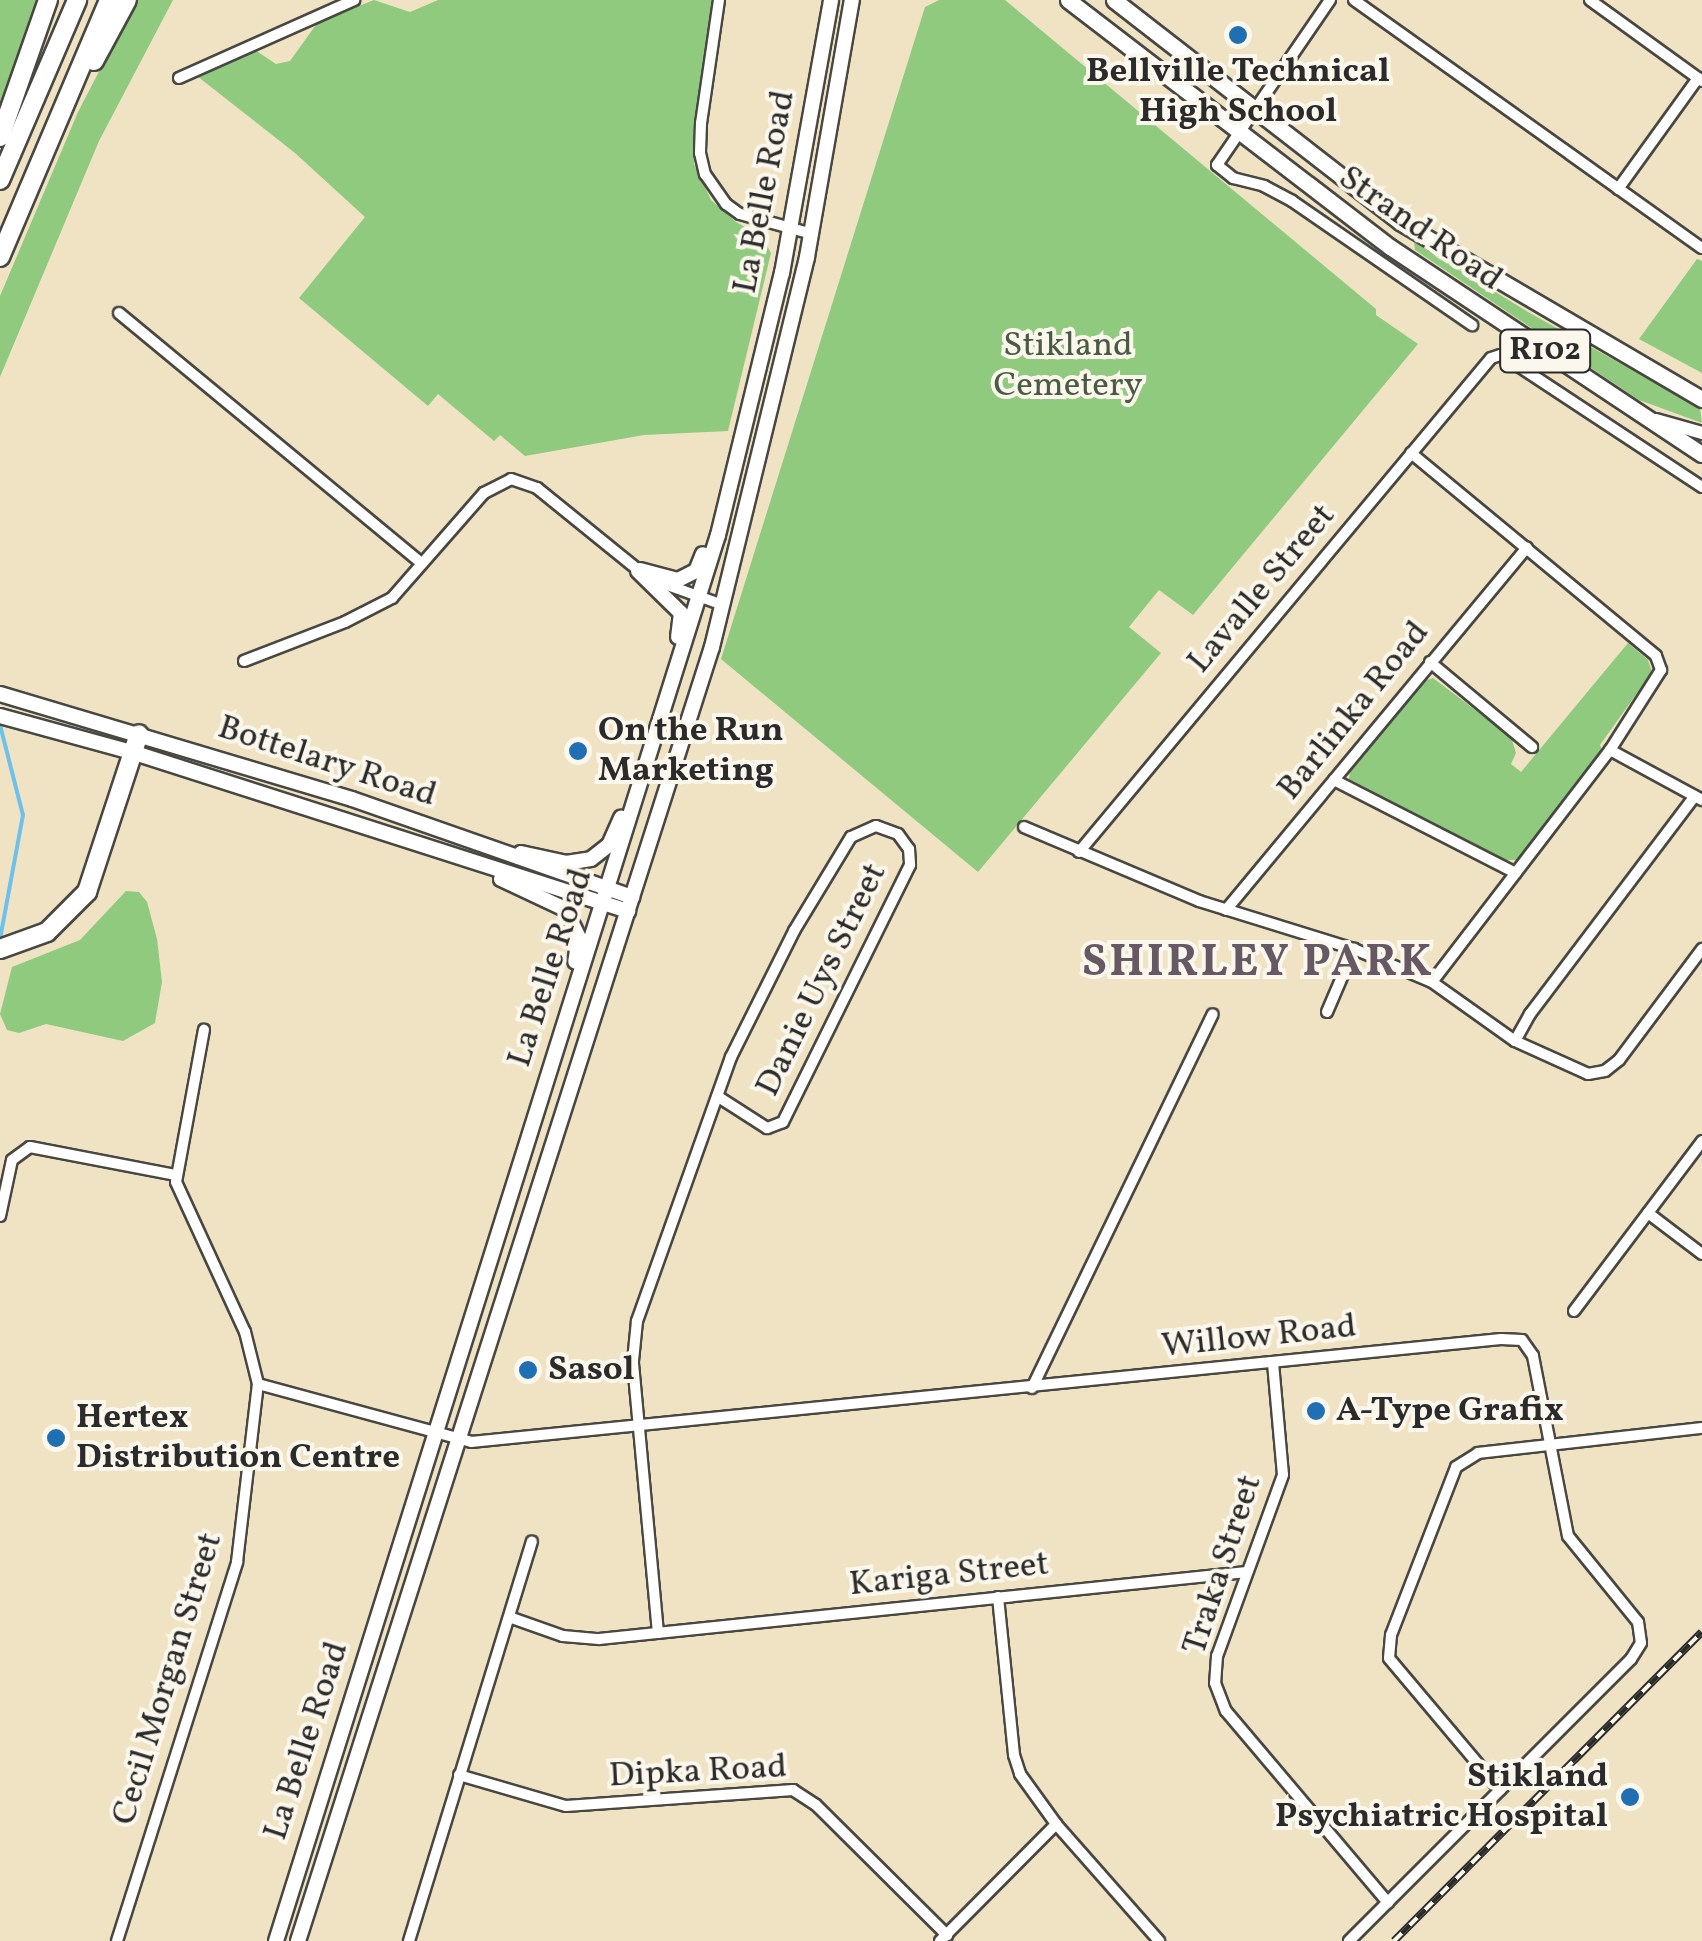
<!DOCTYPE html>
<style>
body{margin:0}
#map{position:relative;width:1702px;height:1941px;overflow:hidden;background:#efe3c4;font-family:Vollkorn,serif}
div>[style]{position:absolute}
.green>*{inset:0;background:#8fca7e}
.stream>*{height:4px;margin:-2px;padding:0 2px;transform-origin:2px;border-radius:2px;background:#6dc1ea}
.roads{filter:drop-shadow(2px 0 #484742) drop-shadow(-2px 0 #484742) drop-shadow(0 2px #484742) drop-shadow(0 -2px #484742)}
.minor>*{height:10px;margin:-5px;padding:0 5px;transform-origin:5px;border-radius:5px;background:#fff}
.tertiary>*{height:12px;margin:-6px;padding:0 6px;transform-origin:6px;border-radius:6px;background:#fff}
.secondary>*{height:14px;margin:-7px;padding:0 7px;transform-origin:7px;border-radius:7px;background:#fff}
.primary>*{height:15px;margin:-7.5px;padding:0 7.5px;transform-origin:7.5px;border-radius:7.5px;background:#fff}
.motorway>*{height:18px;margin:-9px;padding:0 9px;transform-origin:9px;border-radius:9px;background:#fff}
.rail>*{height:8px;margin-top:-4px;transform-origin:0;background:repeating-linear-gradient(90deg,#fbf7ec 0 11px,#2b2b2b 0 22px);box-sizing:border-box;border-block:2px solid #2b2b2b}
.dots>*{width:28px;height:28px;translate:-50% -50%;box-sizing:border-box;border:5px solid #fbf7ec;border-radius:50%}
span{translate:-50% -50%;white-space:nowrap;text-align:center;line-height:1.15;-webkit-text-stroke:8px #fbf7ec;paint-order:stroke}
.shield-label span{padding:2px 8px;background:#fbf7ec;border:2px solid;border-radius:8px;-webkit-text-stroke-width:0}
.shield-label{font-size:32px;color:#2b2b2b;font-weight:700}
.poi-label{font-size:35px;color:#2b2b2b;font-weight:700}
.left{translate:0 -50%;text-align:left}
.right{translate:-100% -50%;text-align:right}
.street-label{font-size:35px;color:#2b2b2b}
.park-label{font-size:35px;color:#495b44}
.district-label{font-size:45px;color:#675964;font-weight:700;letter-spacing:2.5px}
</style>
<div id="map">
<div class="green">
<i style="clip-path:polygon(0 0,38px 0,0 113px)"></i>
<i style="clip-path:polygon(136px 0,173px 0,99px 141px,0 377px,0 296px,78px 112px)"></i>
<i style="clip-path:polygon(374px 0,410px 12px,438px 0,713px 0,693px 133px,694px 164px,711px 200px,736px 222px,762px 236px,771px 253px,728px 431px,644px 435px,525px 456px,500px 435px,494px 441px,438px 394px,428px 406px,299px 298px,365px 217px,295px 153px,197px 76px,255px 50px,276px 64px,290px 61px,318px 22px)"></i>
<i style="clip-path:polygon(939px 0,1005px 0,1376px 309px,1376px 315px,1418px 344px,1193px 615px,1159px 590px,1129px 627px,1161px 653px,978px 872px,721px 659px,925px 7px)"></i>
<i style="clip-path:polygon(1414px 242px,1528px 312px,1700px 408px,1702px 423px,1639px 400px,1415px 250px)"></i>
<i style="clip-path:polygon(1697px 259px,1702px 261px,1702px 373px,1639px 339px)"></i>
<i style="clip-path:polygon(1628px 643px,1648px 660px,1652px 672px,1600px 745px,1602px 750px,1517px 860px,1506px 860px,1349px 779px,1350px 769px,1422px 682px,1433px 678px,1511px 737px,1516px 753px,1511px 764px,1521px 772px)"></i>
<i style="clip-path:polygon(126px 891px,139px 892px,147px 902px,157px 939px,162px 982px,155px 1023px,123px 1041px,46px 1024px,19px 1033px,7px 1030px,0 1014px,12px 967px,80px 940px)"></i>
</div>
<div class="stream">
<i style="left:0;top:725px;width:93px;rotate:75.7deg"></i>
<i style="left:23px;top:815px;width:126px;rotate:100.5deg"></i>
</div>
<div class="roads">
<div class="minor">
<i style="left:719px;top:0;width:124px;rotate:98.3deg"></i>
<i style="left:701px;top:123px;width:30px;rotate:92deg"></i>
<i style="left:700px;top:153px;width:22px;rotate:77deg"></i>
<i style="left:705px;top:174px;width:37px;rotate:55deg"></i>
<i style="left:726px;top:204px;width:17px;rotate:36deg"></i>
<i style="left:740px;top:214px;width:75px;rotate:15.5deg"></i>
<i style="left:1330px;top:0;width:200px;rotate:124.4deg"></i>
<i style="left:1217px;top:165px;width:21px;rotate:39deg"></i>
<i style="left:1233px;top:178px;width:32px;rotate:14deg"></i>
<i style="left:1264px;top:186px;width:32px;rotate:28deg"></i>
<i style="left:1292px;top:201px;width:219px;rotate:34.6deg"></i>
<i style="left:1354px;top:0;width:427px;rotate:35.5deg"></i>
<i style="left:1590px;top:0;width:138px;rotate:35.9deg"></i>
<i style="left:179px;top:78px;width:192px;rotate:-24deg"></i>
<i style="left:1618px;top:189px;width:137px;rotate:-54.2deg"></i>
<i style="left:119px;top:313px;width:393px;rotate:39.6deg"></i>
<i style="left:1411px;top:453px;width:318px;rotate:39.6deg"></i>
<i style="left:1656px;top:656px;width:15px;rotate:70deg"></i>
<i style="left:1661px;top:670px;width:95px;rotate:122.5deg"></i>
<i style="left:1610px;top:750px;width:292px;rotate:127.5deg"></i>
<i style="left:244px;top:661px;width:108px;rotate:-21.1deg"></i>
<i style="left:345px;top:622px;width:53px;rotate:-27.1deg"></i>
<i style="left:392px;top:598px;width:140px;rotate:-48.8deg"></i>
<i style="left:484px;top:493px;width:30px;rotate:-27deg"></i>
<i style="left:511px;top:479px;width:28px;rotate:19deg"></i>
<i style="left:537px;top:488px;width:143px;rotate:39deg"></i>
<i style="left:648px;top:578px;width:80px;rotate:19.8deg"></i>
<i style="left:1430px;top:662px;width:133px;rotate:39.8deg"></i>
<i style="left:1610px;top:750px;width:105px;rotate:28.5deg"></i>
<i style="left:1334px;top:780px;width:204px;rotate:27.1deg"></i>
<i style="left:1024px;top:827px;width:190px;rotate:22.9deg"></i>
<i style="left:1199px;top:901px;width:162px;rotate:17.2deg"></i>
<i style="left:1354px;top:949px;width:85px;rotate:22.9deg"></i>
<i style="left:1432px;top:982px;width:102px;rotate:35.4deg"></i>
<i style="left:1515px;top:1041px;width:80px;rotate:24.3deg"></i>
<i style="left:1588px;top:1074px;width:17px;rotate:-10deg"></i>
<i style="left:1605px;top:1071px;width:18px;rotate:-38deg"></i>
<i style="left:1619px;top:1060px;width:139px;rotate:-53.2deg"></i>
<i style="left:1079px;top:852px;width:643px;rotate:-50.17deg"></i>
<i style="left:1491px;top:358px;width:9px;rotate:-18deg"></i>
<i style="left:1500px;top:355px;width:13px;rotate:29deg"></i>
<i style="left:1511px;top:361px;width:229px;rotate:33.4deg"></i>
<i style="left:1226px;top:910px;width:471px;rotate:-50.3deg"></i>
<i style="left:1327px;top:1012px;width:69px;rotate:-66.8deg"></i>
<i style="left:1515px;top:1041px;width:31px;rotate:-61deg"></i>
<i style="left:1530px;top:1014px;width:273px;rotate:-52.9deg"></i>
<i style="left:1648px;top:1213px;width:68px;rotate:37.2deg"></i>
<i style="left:0;top:1216px;width:57px;rotate:-77.9deg"></i>
<i style="left:12px;top:1160px;width:22px;rotate:-36deg"></i>
<i style="left:30px;top:1147px;width:149px;rotate:10.9deg"></i>
<i style="left:1574px;top:1311px;width:213px;rotate:-53deg"></i>
<i style="left:1273px;top:1363px;width:112px;rotate:84.9deg"></i>
<i style="left:1283px;top:1475px;width:193px;rotate:110deg"></i>
<i style="left:1217px;top:1656px;width:27px;rotate:94deg"></i>
<i style="left:1215px;top:1683px;width:30px;rotate:69deg"></i>
<i style="left:1226px;top:1711px;width:251px;rotate:49.8deg"></i>
<i style="left:258px;top:1384px;width:221px;rotate:15.2deg"></i>
<i style="left:471px;top:1442px;width:1035px;rotate:-5.71deg"></i>
<i style="left:1501px;top:1339px;width:21px;rotate:3deg"></i>
<i style="left:1522px;top:1340px;width:19px;rotate:55deg"></i>
<i style="left:1533px;top:1356px;width:183px;rotate:79deg"></i>
<i style="left:1568px;top:1536px;width:111px;rotate:50.9deg"></i>
<i style="left:1638px;top:1622px;width:21px;rotate:82deg"></i>
<i style="left:1641px;top:1643px;width:19px;rotate:122deg"></i>
<i style="left:1631px;top:1659px;width:399px;rotate:135deg"></i>
<i style="left:1032px;top:1388px;width:415px;rotate:-64.2deg"></i>
<i style="left:998px;top:1597px;width:159px;rotate:84.2deg"></i>
<i style="left:1014px;top:1755px;width:20px;rotate:72deg"></i>
<i style="left:1020px;top:1774px;width:62px;rotate:54.2deg"></i>
<i style="left:1056px;top:1824px;width:156px;rotate:48.6deg"></i>
<i style="left:509px;top:1617px;width:57px;rotate:19.4deg"></i>
<i style="left:563px;top:1636px;width:36px;rotate:5deg"></i>
<i style="left:599px;top:1639px;width:651px;rotate:-5.9deg"></i>
<i style="left:658px;top:1633px;width:273px;rotate:-95.3deg"></i>
<i style="left:633px;top:1361px;width:40px;rotate:-84.3deg"></i>
<i style="left:637px;top:1321px;width:280px;rotate:-70.4deg"></i>
<i style="left:731px;top:1057px;width:141px;rotate:-63.4deg"></i>
<i style="left:794px;top:931px;width:110px;rotate:-58.8deg"></i>
<i style="left:851px;top:837px;width:27px;rotate:-24deg"></i>
<i style="left:876px;top:826px;width:23px;rotate:20deg"></i>
<i style="left:898px;top:834px;width:19px;rotate:54deg"></i>
<i style="left:909px;top:849px;width:16px;rotate:86deg"></i>
<i style="left:910px;top:865px;width:287px;rotate:116.3deg"></i>
<i style="left:783px;top:1122px;width:17px;rotate:159deg"></i>
<i style="left:767px;top:1128px;width:59px;rotate:-147.4deg"></i>
<i style="left:459px;top:1775px;width:111px;rotate:16.2deg"></i>
<i style="left:566px;top:1806px;width:228px;rotate:-4deg"></i>
<i style="left:793px;top:1790px;width:27px;rotate:33deg"></i>
<i style="left:816px;top:1805px;width:185px;rotate:44.8deg"></i>
<i style="left:1500px;top:1790px;width:172px;rotate:-130.1deg"></i>
<i style="left:1389px;top:1658px;width:23px;rotate:-85deg"></i>
<i style="left:1391px;top:1635px;width:180px;rotate:-68.8deg"></i>
<i style="left:1456px;top:1467px;width:26px;rotate:-32deg"></i>
<i style="left:1478px;top:1453px;width:225px;rotate:-6.4deg"></i>
<i style="left:117px;top:1941px;width:398px;rotate:-72.4deg"></i>
<i style="left:237px;top:1562px;width:179px;rotate:-83.3deg"></i>
<i style="left:258px;top:1384px;width:54px;rotate:-104deg"></i>
<i style="left:245px;top:1332px;width:165px;rotate:-114.7deg"></i>
<i style="left:176px;top:1182px;width:155px;rotate:-79.6deg"></i>
<i style="left:409px;top:1941px;width:418px;rotate:-72.9deg"></i>
<i style="left:940px;top:1941px;width:165px;rotate:-45.2deg"></i>
</div>
<div class="tertiary">
<i style="left:1656px;top:420px;width:48px;rotate:15.8deg"></i>
</div>
<div class="secondary">
<i style="left:640px;top:570px;width:39px;rotate:15deg"></i>
<i style="left:678px;top:580px;width:20px;rotate:-27deg"></i>
<i style="left:696px;top:571px;width:18px;rotate:-68deg"></i>
<i style="left:638px;top:571px;width:60px;rotate:44.3deg"></i>
<i style="left:681px;top:613px;width:24px;rotate:97deg"></i>
<i style="left:0;top:694px;width:367px;rotate:16.6deg"></i>
<i style="left:352px;top:799px;width:297px;rotate:19.3deg"></i>
<i style="left:0;top:716px;width:140px;rotate:15.3deg"></i>
<i style="left:135px;top:753px;width:518px;rotate:17.77deg"></i>
<i style="left:521px;top:853px;width:46px;rotate:12.5deg"></i>
<i style="left:566px;top:863px;width:25px;rotate:-9deg"></i>
<i style="left:591px;top:859px;width:23px;rotate:-38deg"></i>
<i style="left:609px;top:845px;width:30px;rotate:-66deg"></i>
<i style="left:501px;top:879px;width:71px;rotate:25.1deg"></i>
<i style="left:565px;top:909px;width:32px;rotate:64deg"></i>
<i style="left:579px;top:938px;width:24px;rotate:99deg"></i>
<i style="left:276px;top:1941px;width:1474px;rotate:-72.55deg"></i>
<i style="left:718px;top:535px;width:270px;rotate:-76.3deg"></i>
<i style="left:782px;top:273px;width:277px;rotate:-79.8deg"></i>
<i style="left:298px;top:1941px;width:1359px;rotate:-72.26deg"></i>
<i style="left:712px;top:647px;width:401px;rotate:-76.3deg"></i>
<i style="left:807px;top:257px;width:261px;rotate:-80.1deg"></i>
</div>
<div class="primary">
<i style="left:1068px;top:0;width:406px;rotate:37.5deg"></i>
<i style="left:1390px;top:247px;width:374px;rotate:33.6deg"></i>
<i style="left:1114px;top:0;width:362px;rotate:37.8deg"></i>
<i style="left:1400px;top:222px;width:350px;rotate:30.4deg"></i>
</div>
<div class="motorway">
<i style="left:94px;top:61px;width:69px;rotate:-61.6deg"></i>
<i style="left:0;top:137px;width:145px;rotate:-70.7deg"></i>
<i style="left:0;top:180px;width:196px;rotate:-66.8deg"></i>
<i style="left:0;top:257px;width:279px;rotate:-67deg"></i>
<i style="left:0;top:949px;width:50px;rotate:-19.9deg"></i>
<i style="left:47px;top:932px;width:57px;rotate:-45deg"></i>
<i style="left:87px;top:892px;width:166px;rotate:-71.8deg"></i>
</div>
</div>
<div class="rail">
<i style="left:1394px;top:1941px;width:436px;rotate:-45.1deg"></i>
</div>
<div class="dots">
<i style="left:1238px;top:35px;background:#1f6fb2"></i>
<i style="left:578px;top:751px;background:#1f6fb2"></i>
<i style="left:528px;top:1370px;background:#1f6fb2"></i>
<i style="left:1316px;top:1411px;background:#1f6fb2"></i>
<i style="left:56px;top:1438px;background:#1f6fb2"></i>
<i style="left:1630px;top:1797px;background:#1f6fb2"></i>
</div>
<div class="shield-label">
<span style="left:1545px;top:351px">R102</span>
</div>
<div class="poi-label">
<span style="left:1238px;top:92px">Bellville Technical<br>High School</span>
<span class="left" style="left:598px;top:751px">On the Run<br>Marketing</span>
<span class="left" style="left:548px;top:1370px">Sasol</span>
<span class="left" style="left:1336px;top:1411px">A-Type Grafix</span>
<span class="left" style="left:76px;top:1438px">Hertex<br>Distribution Centre</span>
<span class="right" style="left:1608px;top:1797px">Stikland<br>Psychiatric Hospital</span>
</div>
<div class="street-label">
<span style="left:765px;top:192px;rotate:-79deg">La Belle Road</span>
<span style="left:1420px;top:229px;rotate:35deg">Strand Road</span>
<span style="left:1262px;top:589px;rotate:-50deg">Lavalle Street</span>
<span style="left:1354px;top:711px;rotate:-51deg">Barlinka Road</span>
<span style="left:327px;top:762px;rotate:18deg">Bottelary Road</span>
<span style="left:551px;top:968px;rotate:-72deg">La Belle Road</span>
<span style="left:822px;top:980px;rotate:-64deg">Danie Uys Street</span>
<span style="left:1259px;top:1337px;rotate:-6deg">Willow Road</span>
<span style="left:1223px;top:1565px;rotate:-72deg">Traka Street</span>
<span style="left:949px;top:1575px;rotate:-6deg">Kariga Street</span>
<span style="left:168px;top:1679px;rotate:-73deg">Cecil Morgan Street</span>
<span style="left:307px;top:1741px;rotate:-72deg">La Belle Road</span>
<span style="left:698px;top:1772px;rotate:-3deg">Dipka Road</span>
</div>
<div class="park-label">
<span style="left:1068px;top:366px">Stikland<br>Cemetery</span>
</div>
<div class="district-label">
<span style="left:1258px;top:964px">SHIRLEY PARK</span>
</div>
</div>
